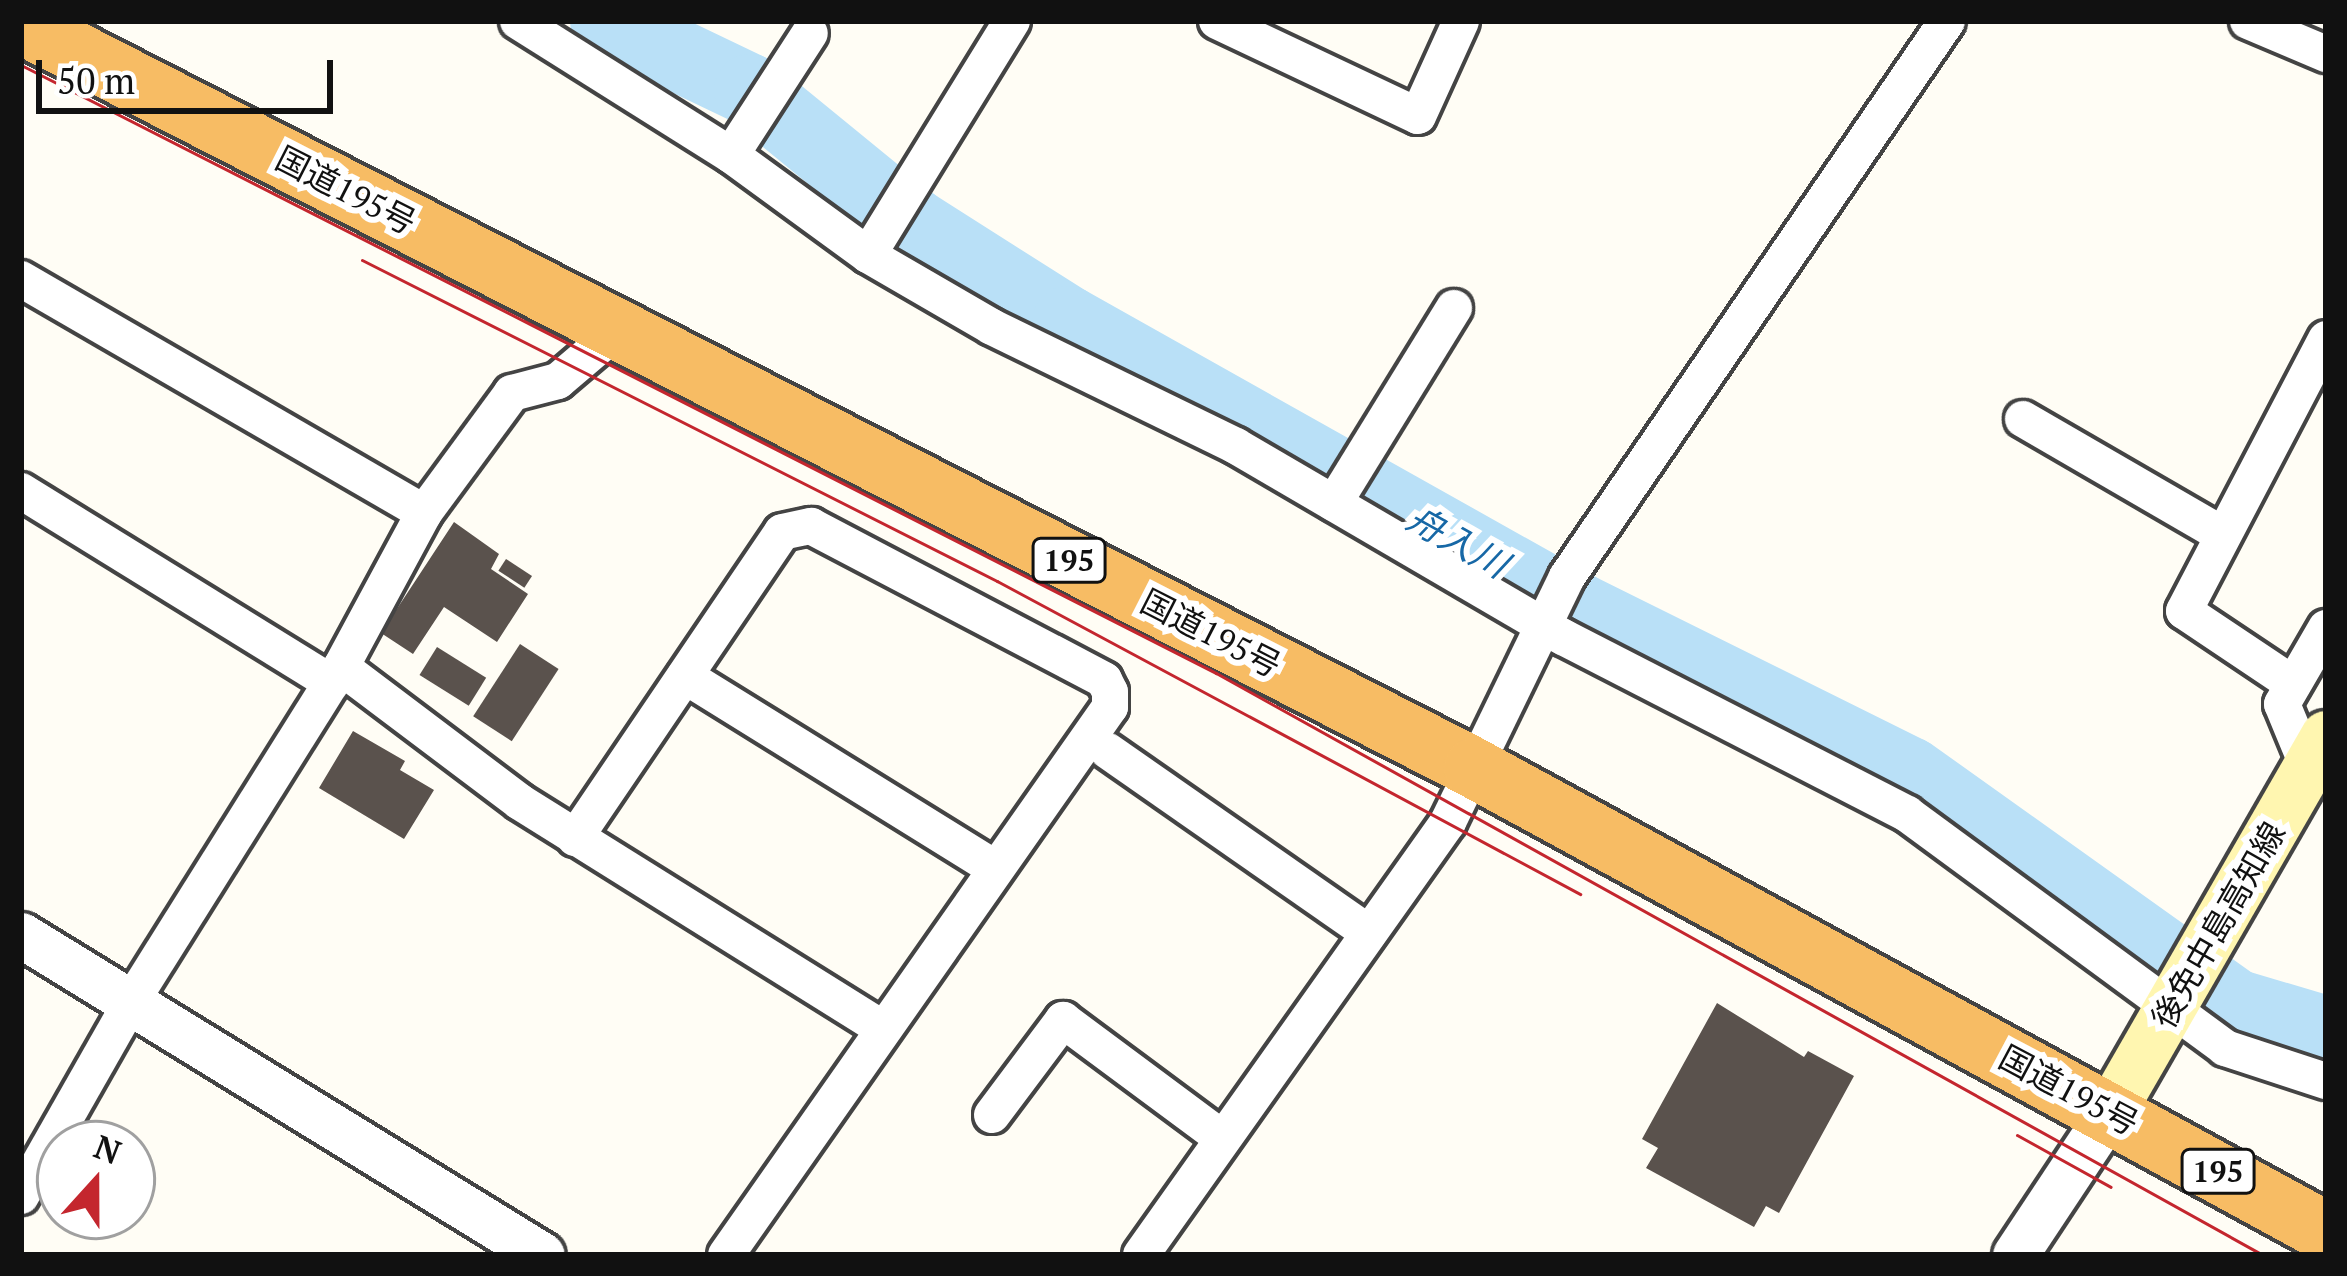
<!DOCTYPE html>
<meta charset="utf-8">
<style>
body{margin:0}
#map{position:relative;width:2347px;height:1276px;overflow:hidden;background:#fffdf5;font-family:"PT Serif","Noto Sans JP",serif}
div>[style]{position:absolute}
.river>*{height:72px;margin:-36px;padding:0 36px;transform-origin:36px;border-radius:36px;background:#b9e0f7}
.building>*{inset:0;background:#5a524d;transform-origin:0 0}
.roads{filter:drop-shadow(3px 0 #444) drop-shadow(-3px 0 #444) drop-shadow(0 3px #444) drop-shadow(0 -3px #444)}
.minor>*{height:36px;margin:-18px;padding:0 18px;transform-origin:18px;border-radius:18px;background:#fff}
.tertiary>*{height:45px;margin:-22.5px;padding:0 22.5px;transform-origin:22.5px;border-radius:22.5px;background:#fff}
.secondary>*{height:51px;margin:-25.5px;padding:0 25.5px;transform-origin:25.5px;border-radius:25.5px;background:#fff6b0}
.trunk>*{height:60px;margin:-30px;padding:0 30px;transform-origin:30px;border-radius:30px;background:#f7bc64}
.tram>*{height:3px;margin:-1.5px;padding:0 1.5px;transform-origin:1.5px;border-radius:1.5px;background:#c4262e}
span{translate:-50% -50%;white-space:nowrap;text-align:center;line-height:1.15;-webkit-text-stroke:12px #fff;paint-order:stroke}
.shield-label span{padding:3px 9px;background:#fff;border:3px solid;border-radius:9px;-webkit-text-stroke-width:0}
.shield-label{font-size:30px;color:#111;font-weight:700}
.street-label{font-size:33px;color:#111}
.water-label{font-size:36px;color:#1768a6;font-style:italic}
.frame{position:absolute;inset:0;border:24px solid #111;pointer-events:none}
.north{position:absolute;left:36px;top:1120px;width:120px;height:120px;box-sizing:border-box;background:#fff;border:3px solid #a0a0a0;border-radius:50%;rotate:21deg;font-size:33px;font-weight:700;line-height:48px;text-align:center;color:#111}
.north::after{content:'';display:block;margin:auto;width:42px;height:54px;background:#c4262e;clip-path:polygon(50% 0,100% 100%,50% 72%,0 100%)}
.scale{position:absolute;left:36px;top:60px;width:297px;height:54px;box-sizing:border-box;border:6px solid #111;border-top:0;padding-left:15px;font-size:36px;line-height:42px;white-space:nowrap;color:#111;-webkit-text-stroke:9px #fff;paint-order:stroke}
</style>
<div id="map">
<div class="river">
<i style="left:606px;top:21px;width:160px;rotate:25.6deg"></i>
<i style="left:750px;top:90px;width:213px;rotate:39.3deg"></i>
<i style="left:915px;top:225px;width:181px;rotate:32.4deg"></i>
<i style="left:1068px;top:322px;width:586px;rotate:29.32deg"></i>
<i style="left:1579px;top:609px;width:369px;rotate:26.4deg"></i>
<i style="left:1910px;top:773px;width:399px;rotate:35.5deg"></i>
<i style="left:2235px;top:1005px;width:95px;rotate:16.5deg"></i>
</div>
<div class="building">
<i style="clip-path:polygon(454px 522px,499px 554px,491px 569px,528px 594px,497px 642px,444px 607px,413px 654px,381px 633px)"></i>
<i style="left:506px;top:559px;width:31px;height:14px;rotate:33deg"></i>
<i style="left:520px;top:644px;width:46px;height:86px;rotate:33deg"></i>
<i style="left:437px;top:647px;width:58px;height:33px;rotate:32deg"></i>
<i style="clip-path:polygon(353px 731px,405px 761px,400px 770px,434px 790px,404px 839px,319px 788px)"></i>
<i style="clip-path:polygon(1717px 1003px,1804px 1057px,1808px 1051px,1854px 1076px,1779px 1213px,1766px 1206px,1754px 1227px,1646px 1168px,1658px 1148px,1642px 1139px)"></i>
</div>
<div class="roads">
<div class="minor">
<i style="left:518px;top:21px;width:252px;rotate:32.2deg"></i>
<i style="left:731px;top:155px;width:170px;rotate:36.1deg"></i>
<i style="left:868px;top:255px;width:143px;rotate:30.1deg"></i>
<i style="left:992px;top:327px;width:271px;rotate:26deg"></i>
<i style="left:1236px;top:446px;width:379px;rotate:30.3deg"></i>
<i style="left:1563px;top:637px;width:387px;rotate:27.2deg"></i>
<i style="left:1907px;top:814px;width:395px;rotate:36.3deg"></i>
<i style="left:2225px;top:1048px;width:106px;rotate:18.1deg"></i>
<i style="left:1217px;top:21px;width:222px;rotate:25.3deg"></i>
<i style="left:1418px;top:116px;width:104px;rotate:-65.6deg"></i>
<i style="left:2248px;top:21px;width:85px;rotate:22.9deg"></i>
<i style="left:731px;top:155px;width:145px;rotate:-57.1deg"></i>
<i style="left:868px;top:255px;width:275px;rotate:-58.4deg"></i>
<i style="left:21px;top:279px;width:466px;rotate:30.1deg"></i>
<i style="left:619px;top:329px;width:80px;rotate:139.6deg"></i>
<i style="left:558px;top:381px;width:48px;rotate:165.4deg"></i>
<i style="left:512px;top:393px;width:149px;rotate:126.3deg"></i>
<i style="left:424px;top:513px;width:175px;rotate:118.3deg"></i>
<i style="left:341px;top:667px;width:224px;rotate:37deg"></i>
<i style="left:520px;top:802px;width:426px;rotate:32deg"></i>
<i style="left:2023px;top:419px;width:231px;rotate:30.1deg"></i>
<i style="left:21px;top:491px;width:365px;rotate:31.7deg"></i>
<i style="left:1334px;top:503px;width:229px;rotate:-58.4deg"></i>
<i style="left:685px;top:676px;width:365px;rotate:31.8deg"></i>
<i style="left:2293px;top:684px;width:131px;rotate:-146.2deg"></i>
<i style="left:2184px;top:611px;width:307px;rotate:-62.4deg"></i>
<i style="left:1108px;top:751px;width:318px;rotate:34.9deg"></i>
<i style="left:2322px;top:767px;width:14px;rotate:180deg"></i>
<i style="left:2308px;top:767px;width:68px;rotate:-112.4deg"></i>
<i style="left:2282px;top:704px;width:88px;rotate:-59.9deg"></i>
<i style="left:575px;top:838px;width:369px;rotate:-55.9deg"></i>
<i style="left:782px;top:532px;width:30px;rotate:-12deg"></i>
<i style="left:811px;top:526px;width:331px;rotate:27.7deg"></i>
<i style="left:1104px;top:680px;width:13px;rotate:63deg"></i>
<i style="left:1110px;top:692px;width:15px;rotate:90deg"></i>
<i style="left:1110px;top:707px;width:669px;rotate:125.02deg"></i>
<i style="left:992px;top:1115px;width:119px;rotate:-53.2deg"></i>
<i style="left:1063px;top:1020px;width:199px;rotate:36.6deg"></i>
<i style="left:21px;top:1196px;width:223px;rotate:-60.4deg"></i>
<i style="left:131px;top:1002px;width:395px;rotate:-57.9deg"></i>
<i style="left:1141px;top:1255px;width:531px;rotate:-54.66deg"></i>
<i style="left:1448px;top:822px;width:272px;rotate:-64.1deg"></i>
<i style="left:1567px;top:577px;width:673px;rotate:-55.65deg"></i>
</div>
<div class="tertiary">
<i style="left:21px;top:935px;width:611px;rotate:31.56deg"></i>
<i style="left:2015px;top:1255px;width:170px;rotate:-56.5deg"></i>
</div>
<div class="secondary">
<i style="left:2109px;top:1113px;width:435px;rotate:-60.1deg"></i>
</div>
<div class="trunk">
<i style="left:21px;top:24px;width:1632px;rotate:27.11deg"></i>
<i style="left:1474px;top:768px;width:970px;rotate:28.57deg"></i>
</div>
</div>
<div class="tram">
<i style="left:21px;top:65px;width:1341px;rotate:26.97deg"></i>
<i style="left:1216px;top:673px;width:1198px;rotate:29.07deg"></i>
<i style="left:362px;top:260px;width:712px;rotate:26.82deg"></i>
<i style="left:997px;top:581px;width:662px;rotate:28.23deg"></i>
<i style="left:2017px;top:1135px;width:107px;rotate:29deg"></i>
</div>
<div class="shield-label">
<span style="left:1069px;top:560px">195</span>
<span style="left:2218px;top:1171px">195</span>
</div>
<div class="street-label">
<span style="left:346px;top:190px;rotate:27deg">国道195号</span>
<span style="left:1211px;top:633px;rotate:27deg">国道195号</span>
<span style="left:2218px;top:925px;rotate:-60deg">後免中島高知線</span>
<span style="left:2069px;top:1090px;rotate:28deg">国道195号</span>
</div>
<div class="water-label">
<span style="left:1458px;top:541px;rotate:29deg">舟入川</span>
</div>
<div class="frame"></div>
<div class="north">N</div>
<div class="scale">50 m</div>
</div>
